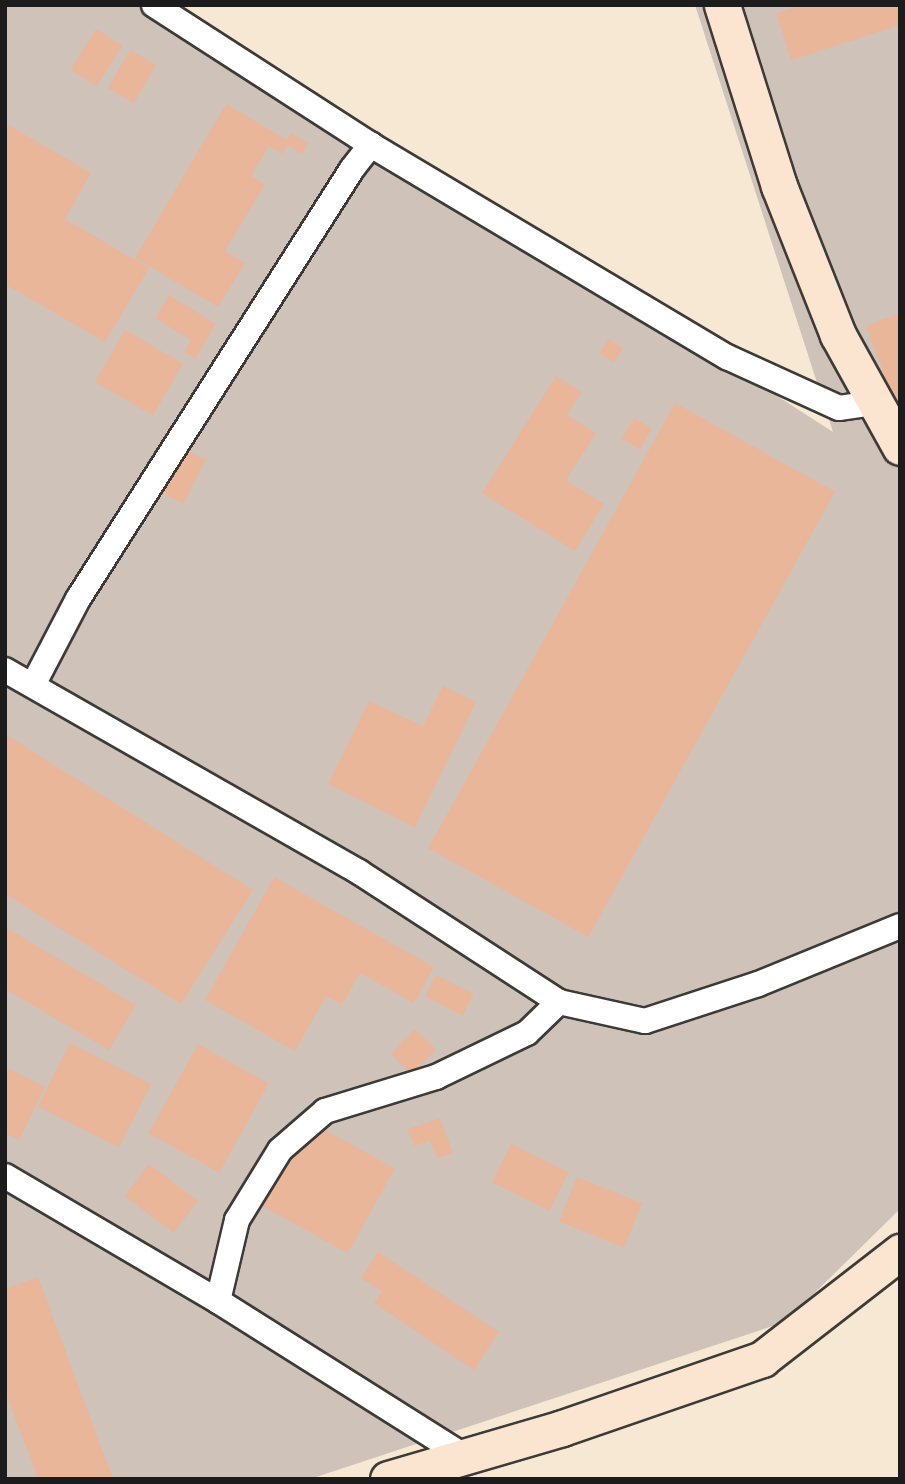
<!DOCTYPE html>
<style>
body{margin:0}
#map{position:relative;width:905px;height:1484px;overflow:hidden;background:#f7e8d3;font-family:"EB Garamond",serif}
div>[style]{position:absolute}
.industrial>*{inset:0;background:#cec2b9}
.building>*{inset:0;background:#eab69a;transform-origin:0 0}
.roads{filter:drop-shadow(2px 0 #3d3b37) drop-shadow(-2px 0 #3d3b37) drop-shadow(0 2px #3d3b37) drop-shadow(0 -2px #3d3b37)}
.street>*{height:24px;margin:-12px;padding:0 12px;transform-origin:12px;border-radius:12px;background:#fff}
.secondary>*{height:35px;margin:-17.5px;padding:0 17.5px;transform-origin:17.5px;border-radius:17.5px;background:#fce5d0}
span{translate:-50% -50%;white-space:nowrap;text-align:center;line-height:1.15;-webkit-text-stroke:7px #fbf7ec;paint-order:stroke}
.frame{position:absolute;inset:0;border:7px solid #1c1c1c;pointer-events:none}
</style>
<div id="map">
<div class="industrial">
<i style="clip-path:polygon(5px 5px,170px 5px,833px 432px,695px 5px,900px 5px,900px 1209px,785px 1322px,310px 1479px,5px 1479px)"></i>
</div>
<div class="building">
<i style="clip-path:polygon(802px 5px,900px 5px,900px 25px,791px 60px,776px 13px)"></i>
<i style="left:96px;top:29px;width:31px;height:48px;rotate:32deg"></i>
<i style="left:130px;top:50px;width:30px;height:44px;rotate:30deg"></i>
<i style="clip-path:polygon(226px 104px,287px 140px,291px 133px,308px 143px,302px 154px,287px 145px,282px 154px,269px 146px,251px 176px,265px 184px,225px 251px,245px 263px,218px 307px,135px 258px)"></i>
<i style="clip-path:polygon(5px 123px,91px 173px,65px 219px,149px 268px,105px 342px,5px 284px)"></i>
<i style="clip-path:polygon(169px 295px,216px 324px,195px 359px,184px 352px,191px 340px,155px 318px)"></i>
<i style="clip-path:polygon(900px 313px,900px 396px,893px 398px,866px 326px)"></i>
<i style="left:125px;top:330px;width:67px;height:60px;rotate:30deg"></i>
<i style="left:609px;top:339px;width:17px;height:17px;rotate:33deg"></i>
<i style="clip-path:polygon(556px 376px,582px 392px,567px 415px,596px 433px,566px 480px,604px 504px,575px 551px,482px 493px)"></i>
<i style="left:675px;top:403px;width:183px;height:509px;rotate:29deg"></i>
<i style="left:634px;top:418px;width:21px;height:24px;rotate:31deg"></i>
<i style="left:176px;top:445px;width:33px;height:49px;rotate:27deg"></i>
<i style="clip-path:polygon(443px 686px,476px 702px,415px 827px,328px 784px,369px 701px,423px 726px)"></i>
<i style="clip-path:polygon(5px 734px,253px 890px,181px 1004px,5px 894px)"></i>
<i style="clip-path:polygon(274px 877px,434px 967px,414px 1003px,360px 973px,342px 1005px,326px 996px,295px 1051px,205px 1000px)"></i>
<i style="clip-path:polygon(5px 927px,136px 1005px,109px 1050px,5px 989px)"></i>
<i style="left:436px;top:975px;width:42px;height:24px;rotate:27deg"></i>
<i style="left:415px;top:1029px;width:29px;height:35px;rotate:44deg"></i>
<i style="left:70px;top:1043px;width:91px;height:71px;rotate:27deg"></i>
<i style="left:198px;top:1044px;width:81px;height:102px;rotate:29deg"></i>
<i style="clip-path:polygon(5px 1067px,45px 1087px,19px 1140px,5px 1133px)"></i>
<i style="clip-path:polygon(440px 1118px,453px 1153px,437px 1158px,430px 1140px,414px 1146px,408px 1129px)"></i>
<i style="left:309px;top:1121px;width:98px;height:97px;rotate:29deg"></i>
<i style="left:511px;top:1144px;width:64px;height:43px;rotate:26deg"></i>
<i style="left:149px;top:1164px;width:61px;height:40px;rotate:37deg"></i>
<i style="left:577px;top:1177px;width:70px;height:48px;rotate:22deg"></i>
<i style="clip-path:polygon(378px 1252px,499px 1332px,474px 1370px,374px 1303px,382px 1291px,361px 1278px)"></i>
<i style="clip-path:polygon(38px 1277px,113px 1479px,38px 1479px,5px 1391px,5px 1289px)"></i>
</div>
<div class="roads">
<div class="street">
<i style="left:154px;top:5px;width:258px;rotate:32.8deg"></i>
<i style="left:371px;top:145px;width:414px;rotate:30.8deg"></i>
<i style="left:727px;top:357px;width:123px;rotate:24.5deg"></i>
<i style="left:839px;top:408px;width:36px;rotate:-8deg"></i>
<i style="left:5px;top:670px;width:408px;rotate:29.7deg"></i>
<i style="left:359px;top:872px;width:239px;rotate:33deg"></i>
<i style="left:559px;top:1002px;width:88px;rotate:12.5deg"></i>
<i style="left:645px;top:1021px;width:119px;rotate:-18.1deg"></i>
<i style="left:758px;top:984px;width:153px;rotate:-22.2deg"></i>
<i style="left:33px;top:685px;width:97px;rotate:-62.4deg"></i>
<i style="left:78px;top:599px;width:510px;rotate:-57.49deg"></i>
<i style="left:352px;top:169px;width:31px;rotate:-52deg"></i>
<i style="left:5px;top:1176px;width:247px;rotate:30.4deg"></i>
<i style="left:218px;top:1301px;width:291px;rotate:32.2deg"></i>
<i style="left:218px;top:1301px;width:83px;rotate:-76.8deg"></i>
<i style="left:237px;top:1220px;width:82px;rotate:-58.4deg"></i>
<i style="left:280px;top:1150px;width:60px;rotate:-40.9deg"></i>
<i style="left:325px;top:1111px;width:116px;rotate:-17deg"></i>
<i style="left:436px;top:1077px;width:101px;rotate:-25.8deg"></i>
<i style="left:527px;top:1033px;width:45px;rotate:-44.1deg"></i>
</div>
<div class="secondary">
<i style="left:722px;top:5px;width:190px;rotate:72.5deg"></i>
<i style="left:779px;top:186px;width:160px;rotate:68.4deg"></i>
<i style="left:838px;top:335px;width:128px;rotate:61deg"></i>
<i style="left:388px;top:1479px;width:181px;rotate:-16.3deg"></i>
<i style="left:562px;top:1428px;width:212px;rotate:-19deg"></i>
<i style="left:762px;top:1359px;width:175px;rotate:-37.8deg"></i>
</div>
</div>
<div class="frame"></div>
</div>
